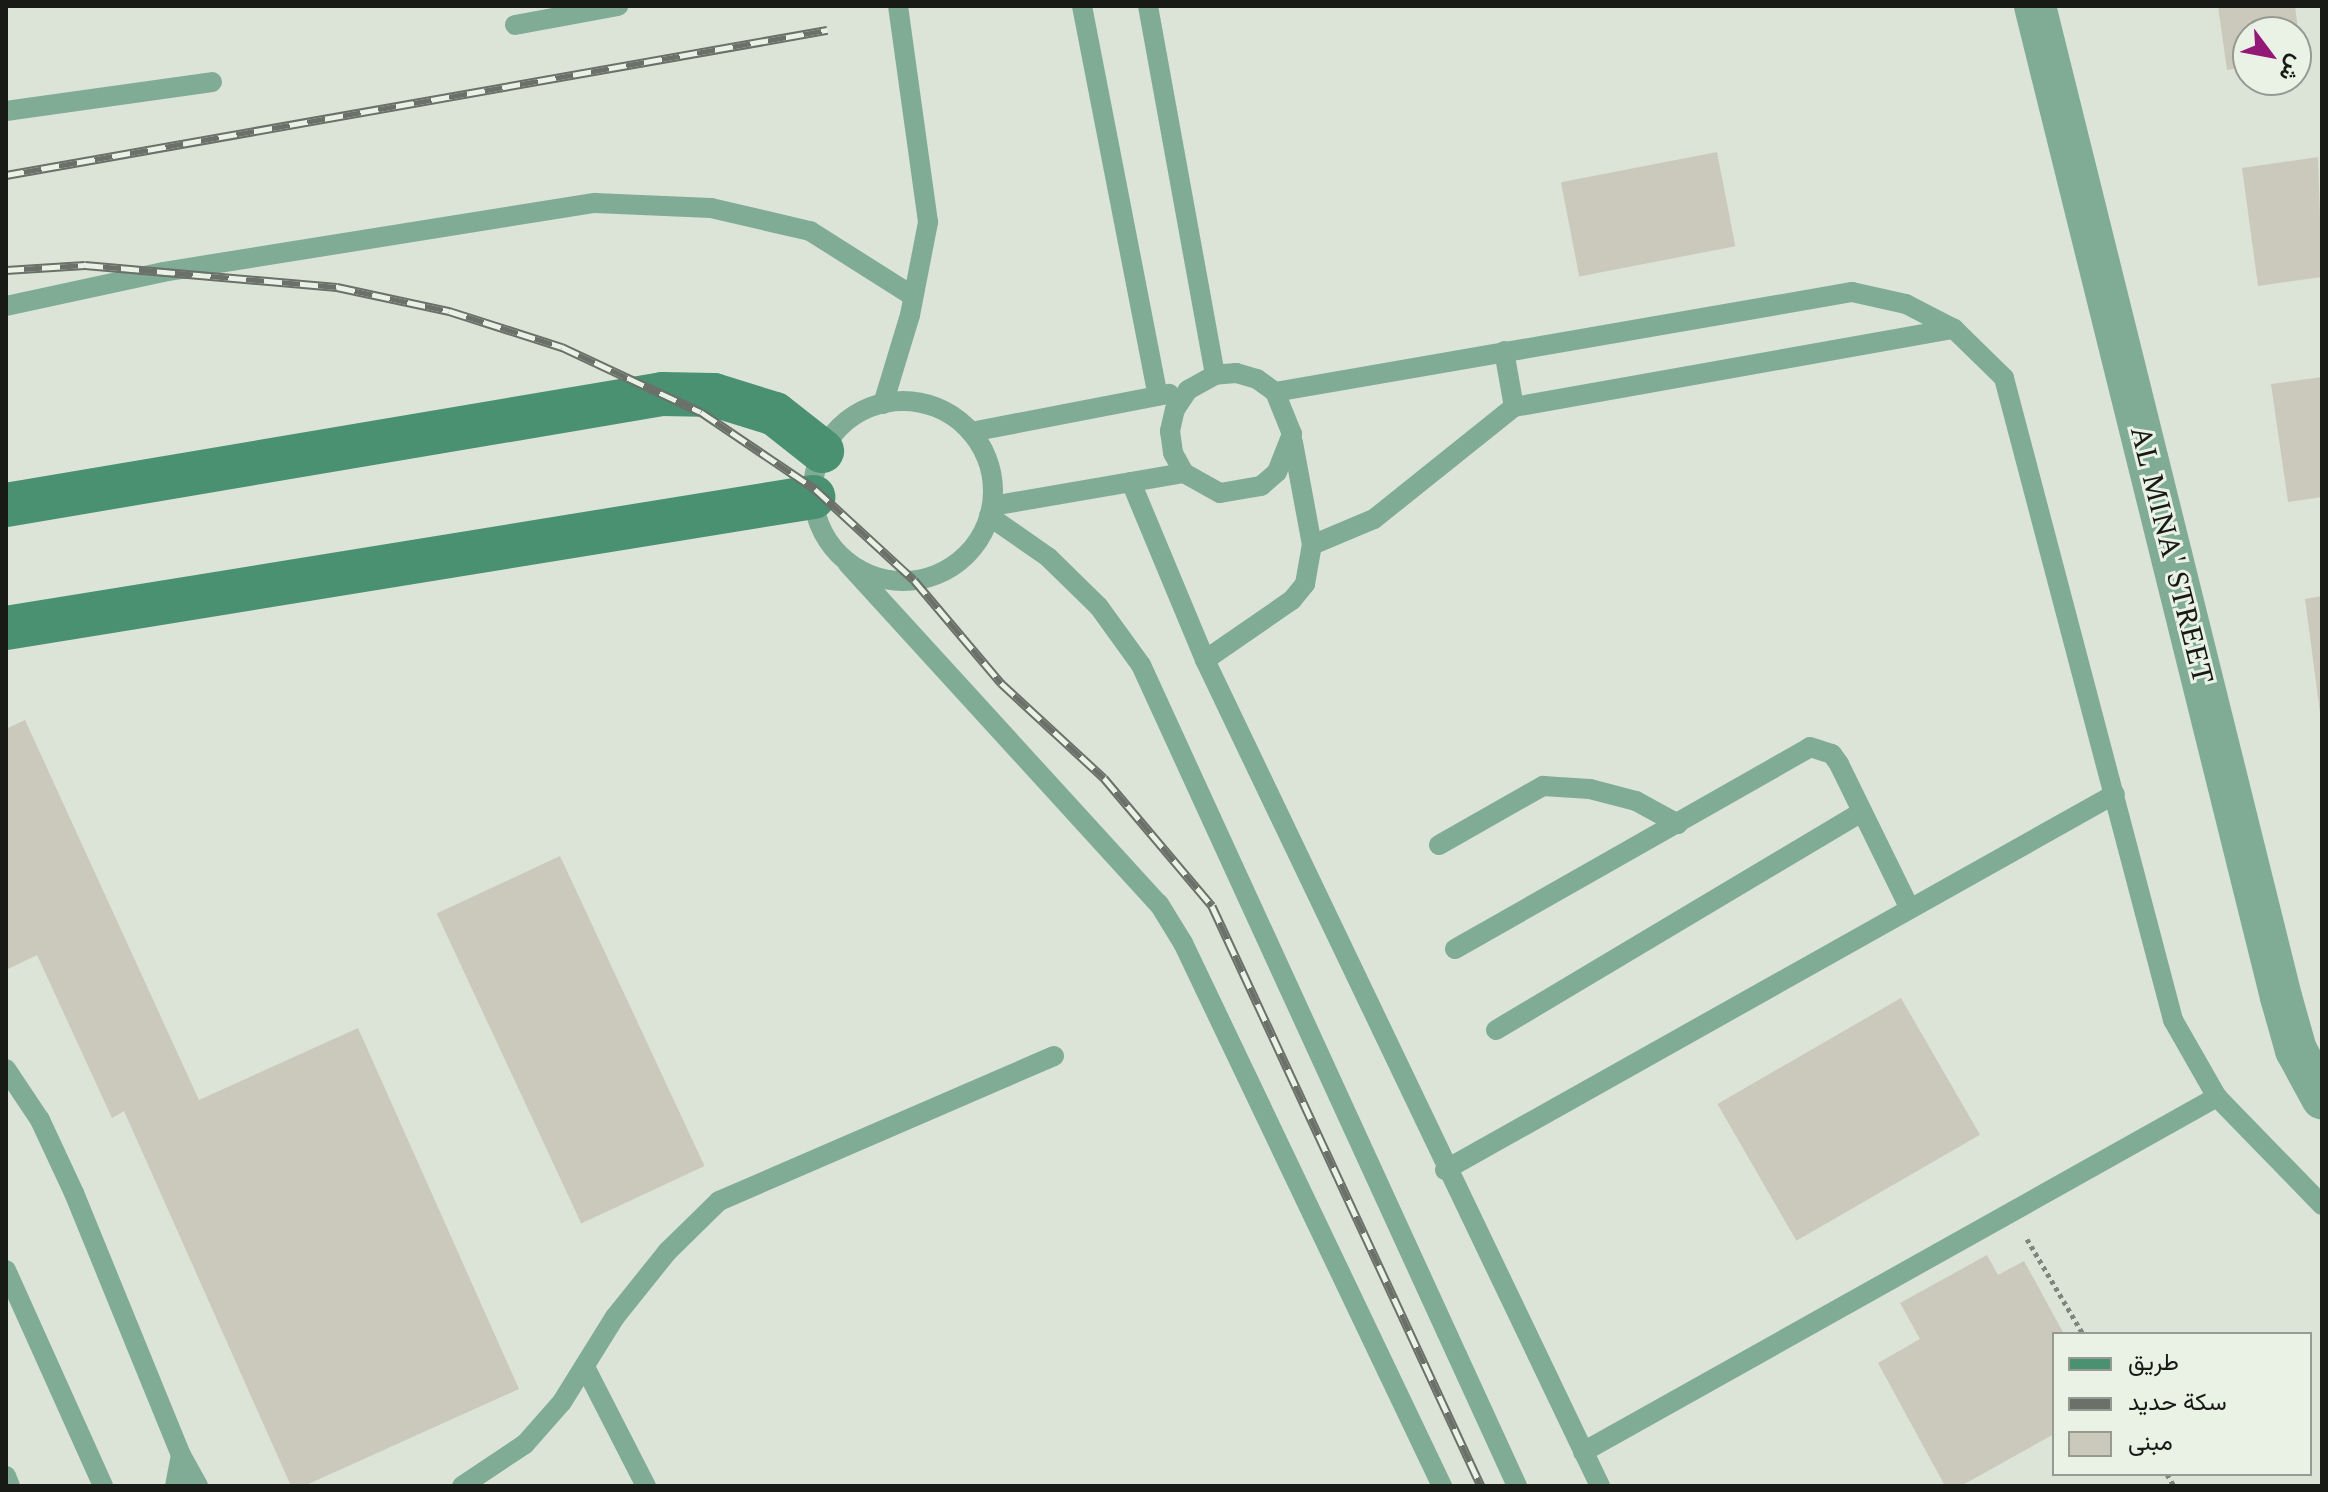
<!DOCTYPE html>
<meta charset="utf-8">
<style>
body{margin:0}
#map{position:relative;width:2328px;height:1492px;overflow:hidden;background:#dce4d8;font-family:Spectral,Vazirmatn,serif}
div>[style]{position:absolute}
.building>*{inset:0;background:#cbc9bb;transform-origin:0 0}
.path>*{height:5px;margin-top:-2.5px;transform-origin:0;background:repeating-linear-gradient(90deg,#7f857c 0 4px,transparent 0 8px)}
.lane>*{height:20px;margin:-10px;padding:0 10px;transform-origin:10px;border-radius:10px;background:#80ac96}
.lane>.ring{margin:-10px;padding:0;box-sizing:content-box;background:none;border:20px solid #80ac96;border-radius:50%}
.street>*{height:42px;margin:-21px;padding:0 21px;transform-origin:21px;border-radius:21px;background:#80ac96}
.secondary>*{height:44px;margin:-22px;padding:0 22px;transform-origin:22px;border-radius:22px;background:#4a9172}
.rail>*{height:9px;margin-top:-4.5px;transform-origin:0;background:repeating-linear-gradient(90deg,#eaf1e5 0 18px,#6b7068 0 36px);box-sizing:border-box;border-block:2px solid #6b7068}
span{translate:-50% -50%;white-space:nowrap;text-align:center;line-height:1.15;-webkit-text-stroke:6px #eaf1e5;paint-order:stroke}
.street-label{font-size:30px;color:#181a16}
.frame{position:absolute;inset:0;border:8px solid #181a16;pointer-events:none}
.legend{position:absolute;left:2052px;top:1332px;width:260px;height:144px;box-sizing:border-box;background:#eaf1e5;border:2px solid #969b92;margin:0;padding:10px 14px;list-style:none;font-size:24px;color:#181a16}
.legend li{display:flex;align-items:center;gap:16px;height:40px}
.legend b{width:40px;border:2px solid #969b92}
.north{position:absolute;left:2232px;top:16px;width:80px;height:80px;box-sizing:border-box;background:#eaf1e5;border:2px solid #969b92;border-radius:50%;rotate:122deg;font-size:22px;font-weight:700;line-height:32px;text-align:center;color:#181a16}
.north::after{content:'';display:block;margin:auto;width:28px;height:36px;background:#921976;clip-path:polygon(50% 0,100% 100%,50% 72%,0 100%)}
</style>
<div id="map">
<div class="building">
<i style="clip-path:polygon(2218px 6px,2295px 6px,2302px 59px,2296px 60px,2296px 32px,2248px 32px,2248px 67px,2227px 70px)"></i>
<i style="left:1717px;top:152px;width:96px;height:159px;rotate:79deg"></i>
<i style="clip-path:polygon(2318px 157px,2322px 277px,2258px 286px,2242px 168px)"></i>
<i style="clip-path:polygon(2322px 377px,2322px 497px,2288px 502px,2271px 384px)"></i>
<i style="clip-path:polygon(2322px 596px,2322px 713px,2320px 713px,2305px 599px)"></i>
<i style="clip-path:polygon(25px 720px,199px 1100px,358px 1028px,519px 1389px,304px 1486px,291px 1486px,124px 1111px,112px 1118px,37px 955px,6px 970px,6px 729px)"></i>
<i style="left:560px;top:856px;width:342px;height:136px;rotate:65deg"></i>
<i style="left:1901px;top:998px;width:158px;height:212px;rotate:60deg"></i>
<i style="clip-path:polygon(1987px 1255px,1998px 1275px,2024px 1261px,2064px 1334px,2054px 1334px,2054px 1434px,1961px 1486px,1945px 1486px,1878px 1363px,1920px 1339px,1900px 1303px)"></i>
</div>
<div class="path">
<i style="left:2027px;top:1239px;width:110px;rotate:59.5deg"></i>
<i style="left:2167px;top:1474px;width:14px;rotate:60deg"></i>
</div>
<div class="lane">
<i style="left:1082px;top:6px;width:397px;rotate:79deg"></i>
<i style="left:1148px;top:6px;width:375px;rotate:79.7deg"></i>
<i style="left:515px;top:25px;width:105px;rotate:-10.5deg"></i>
<i style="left:6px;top:111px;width:208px;rotate:-8deg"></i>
<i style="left:6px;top:306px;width:161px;rotate:-12.2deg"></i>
<i style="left:163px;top:272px;width:437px;rotate:-9.1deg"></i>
<i style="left:595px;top:203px;width:116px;rotate:2.5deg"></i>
<i style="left:711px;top:208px;width:102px;rotate:13.1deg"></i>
<i style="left:810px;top:231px;width:122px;rotate:32.3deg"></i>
<i style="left:1504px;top:351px;width:57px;rotate:79.9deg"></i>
<i style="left:1275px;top:392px;width:586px;rotate:-9.83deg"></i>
<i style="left:1852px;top:292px;width:55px;rotate:12.5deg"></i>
<i style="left:1906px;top:304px;width:54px;rotate:27.5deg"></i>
<i style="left:1954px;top:329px;width:70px;rotate:44.4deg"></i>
<i style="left:2004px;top:378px;width:664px;rotate:75.25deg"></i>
<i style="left:2173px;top:1020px;width:89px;rotate:60.3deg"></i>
<i style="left:2217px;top:1097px;width:151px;rotate:45.8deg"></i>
<i class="ring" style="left:813px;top:401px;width:160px;height:160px"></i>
<i style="left:883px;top:404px;width:93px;rotate:-73.1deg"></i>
<i style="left:910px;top:315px;width:95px;rotate:-79deg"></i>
<i style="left:928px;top:222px;width:218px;rotate:-97.9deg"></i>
<i style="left:971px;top:432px;width:202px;rotate:-10.9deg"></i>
<i style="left:1131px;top:482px;width:193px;rotate:67.4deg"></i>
<i style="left:1205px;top:660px;width:916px;rotate:64.44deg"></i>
<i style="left:992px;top:506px;width:195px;rotate:-9.8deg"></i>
<i style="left:1184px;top:473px;width:41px;rotate:29.1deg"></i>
<i style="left:1220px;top:493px;width:42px;rotate:-9.7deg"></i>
<i style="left:1261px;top:486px;width:21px;rotate:-41deg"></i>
<i style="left:1277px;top:472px;width:41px;rotate:-68.5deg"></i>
<i style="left:1292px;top:434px;width:45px;rotate:-112deg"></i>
<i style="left:1275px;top:392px;width:22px;rotate:-144deg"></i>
<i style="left:1257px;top:379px;width:22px;rotate:-164deg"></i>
<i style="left:1236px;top:373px;width:21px;rotate:175deg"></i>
<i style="left:1215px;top:375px;width:31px;rotate:151deg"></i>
<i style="left:1188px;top:390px;width:23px;rotate:124deg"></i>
<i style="left:1175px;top:409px;width:23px;rotate:103deg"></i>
<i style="left:1170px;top:431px;width:22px;rotate:82deg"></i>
<i style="left:1173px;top:453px;width:23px;rotate:61deg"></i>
<i style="left:989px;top:516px;width:72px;rotate:34.8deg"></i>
<i style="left:1048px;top:557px;width:71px;rotate:44.4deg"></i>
<i style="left:1099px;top:607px;width:72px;rotate:54.1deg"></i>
<i style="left:1141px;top:665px;width:903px;rotate:65.39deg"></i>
<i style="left:1312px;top:545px;width:67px;rotate:-22.8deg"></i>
<i style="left:1374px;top:519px;width:179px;rotate:-38.7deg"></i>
<i style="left:1514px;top:407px;width:447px;rotate:-10.1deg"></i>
<i style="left:848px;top:564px;width:461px;rotate:47.6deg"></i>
<i style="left:1159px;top:904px;width:46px;rotate:58.4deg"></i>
<i style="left:1183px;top:943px;width:602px;rotate:64.5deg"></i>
<i style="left:1205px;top:660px;width:106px;rotate:-34.6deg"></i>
<i style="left:1292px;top:600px;width:21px;rotate:-51deg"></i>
<i style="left:1305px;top:584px;width:40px;rotate:-80deg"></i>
<i style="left:1312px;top:545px;width:105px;rotate:-100.5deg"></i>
<i style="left:1439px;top:845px;width:120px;rotate:-29.6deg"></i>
<i style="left:1543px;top:786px;width:47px;rotate:3.7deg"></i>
<i style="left:1590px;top:789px;width:48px;rotate:14.6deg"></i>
<i style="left:1636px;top:801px;width:48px;rotate:28.7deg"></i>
<i style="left:1455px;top:949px;width:408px;rotate:-29.6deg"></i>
<i style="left:1810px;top:747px;width:23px;rotate:18deg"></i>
<i style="left:1832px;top:754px;width:12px;rotate:55deg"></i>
<i style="left:1839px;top:764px;width:161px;rotate:63.9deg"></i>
<i style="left:1496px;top:1030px;width:425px;rotate:-30.8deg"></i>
<i style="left:6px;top:1069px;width:61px;rotate:56.3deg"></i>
<i style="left:40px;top:1120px;width:81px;rotate:65deg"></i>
<i style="left:74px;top:1193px;width:283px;rotate:67.8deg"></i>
<i style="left:181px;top:1455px;width:32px;rotate:101deg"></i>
<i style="left:1445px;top:1170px;width:768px;rotate:-29.3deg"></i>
<i style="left:6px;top:1270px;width:237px;rotate:65.8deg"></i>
<i style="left:585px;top:1367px;width:134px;rotate:62.9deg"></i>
<i style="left:1583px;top:1452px;width:727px;rotate:-29.25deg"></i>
<i style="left:181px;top:1455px;width:35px;rotate:61deg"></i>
<i style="left:6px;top:1476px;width:11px;rotate:68deg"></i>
<i style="left:462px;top:1486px;width:76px;rotate:-33.7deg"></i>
<i style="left:525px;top:1444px;width:56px;rotate:-48.6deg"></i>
<i style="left:562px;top:1402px;width:100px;rotate:-58.1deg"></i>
<i style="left:615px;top:1317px;width:83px;rotate:-51.3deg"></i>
<i style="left:667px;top:1252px;width:73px;rotate:-44.4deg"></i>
<i style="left:719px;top:1201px;width:365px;rotate:-23.4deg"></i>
</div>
<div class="street">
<i style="left:2035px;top:6px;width:1021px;rotate:76.06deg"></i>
<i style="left:2281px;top:997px;width:55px;rotate:74.2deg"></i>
<i style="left:2296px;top:1050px;width:55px;rotate:61.6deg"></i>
</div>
<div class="secondary">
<i style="left:6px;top:505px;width:665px;rotate:-9.6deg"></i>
<i style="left:662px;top:394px;width:52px;rotate:1.1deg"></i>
<i style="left:714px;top:395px;width:64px;rotate:17.3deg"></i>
<i style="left:775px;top:414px;width:60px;rotate:38.2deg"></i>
<i style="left:6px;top:628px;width:818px;rotate:-9.22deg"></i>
</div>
<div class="rail">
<i style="left:6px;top:175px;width:834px;rotate:-10.02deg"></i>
<i style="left:6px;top:270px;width:79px;rotate:-3.6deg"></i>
<i style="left:85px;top:265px;width:253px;rotate:5deg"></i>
<i style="left:337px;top:287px;width:115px;rotate:12.1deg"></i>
<i style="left:449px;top:311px;width:119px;rotate:17.7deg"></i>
<i style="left:562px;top:347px;width:153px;rotate:25.1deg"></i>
<i style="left:701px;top:412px;width:138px;rotate:34deg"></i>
<i style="left:815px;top:489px;width:134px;rotate:42.6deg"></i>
<i style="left:914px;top:580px;width:135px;rotate:49.8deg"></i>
<i style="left:1001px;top:683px;width:140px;rotate:42.7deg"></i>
<i style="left:1104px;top:778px;width:167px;rotate:49.8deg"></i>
<i style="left:1212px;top:906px;width:639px;rotate:65.12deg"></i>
</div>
<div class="street-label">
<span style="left:2171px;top:555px;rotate:76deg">AL MINA' STREET</span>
</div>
<div class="frame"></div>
<ul class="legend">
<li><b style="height:10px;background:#4a9172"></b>طريق</li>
<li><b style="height:10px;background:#6b7068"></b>سكة حديد</li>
<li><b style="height:22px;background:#cbc9bb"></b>مبنى</li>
</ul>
<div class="north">ش</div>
</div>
